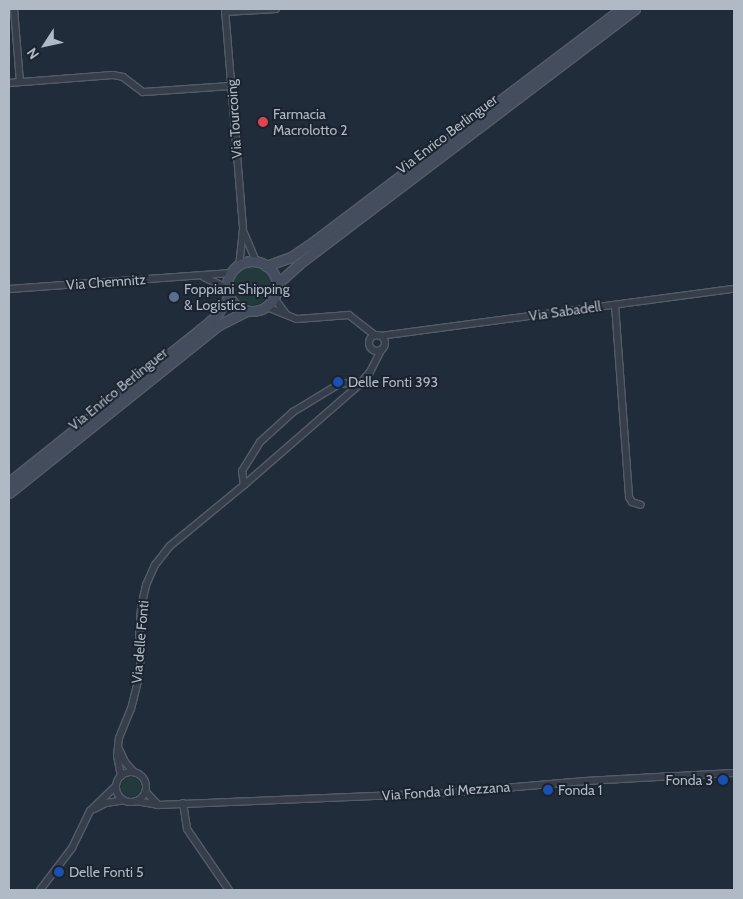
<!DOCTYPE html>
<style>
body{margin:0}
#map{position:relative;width:743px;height:899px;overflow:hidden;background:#212c3a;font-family:Cabin,sans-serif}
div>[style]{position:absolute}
.green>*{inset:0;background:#23393b}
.round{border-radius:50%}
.roads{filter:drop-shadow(1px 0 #535c68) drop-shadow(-1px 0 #535c68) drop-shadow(0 1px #535c68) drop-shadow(0 -1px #535c68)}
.street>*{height:6px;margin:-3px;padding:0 3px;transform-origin:3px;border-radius:3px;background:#353e4a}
.street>.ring{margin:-3px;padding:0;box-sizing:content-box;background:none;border:6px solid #353e4a;border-radius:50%}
.secondary>*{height:9px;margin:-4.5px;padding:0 4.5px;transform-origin:4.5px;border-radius:4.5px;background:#434d5d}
.secondary>.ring{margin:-4.5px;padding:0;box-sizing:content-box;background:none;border:9px solid #434d5d;border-radius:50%}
.dots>*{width:14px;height:14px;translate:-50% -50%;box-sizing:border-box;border:2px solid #1a232f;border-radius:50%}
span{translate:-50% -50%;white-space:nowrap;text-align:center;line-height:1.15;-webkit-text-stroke:4px #1a232f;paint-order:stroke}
.poi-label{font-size:14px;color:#b0b9c6}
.left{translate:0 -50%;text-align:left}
.right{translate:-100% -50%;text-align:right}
.street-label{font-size:14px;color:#b0b9c6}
.frame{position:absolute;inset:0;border:10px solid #b0b9c6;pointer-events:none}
.north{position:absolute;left:20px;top:20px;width:50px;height:50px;-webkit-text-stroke:4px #1a232f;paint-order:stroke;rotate:235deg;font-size:14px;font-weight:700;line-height:20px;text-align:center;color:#b0b9c6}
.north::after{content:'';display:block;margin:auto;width:18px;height:22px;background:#b0b9c6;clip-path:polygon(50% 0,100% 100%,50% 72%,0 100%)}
</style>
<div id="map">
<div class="green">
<i class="round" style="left:233px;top:267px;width:38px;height:38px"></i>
<i class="round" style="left:121px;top:777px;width:20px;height:20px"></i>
</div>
<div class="roads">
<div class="street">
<i style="left:14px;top:9px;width:73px;rotate:85.3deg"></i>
<i style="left:225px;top:9px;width:221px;rotate:85.3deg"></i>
<i style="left:243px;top:229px;width:36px;rotate:96deg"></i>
<i style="left:225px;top:12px;width:51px;rotate:-3.4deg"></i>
<i style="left:9px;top:83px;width:104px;rotate:-4.4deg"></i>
<i style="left:113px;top:75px;width:10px;rotate:11deg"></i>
<i style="left:123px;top:77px;width:25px;rotate:37deg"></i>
<i style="left:143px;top:92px;width:88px;rotate:-3.9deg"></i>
<i style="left:244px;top:233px;width:30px;rotate:67deg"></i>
<i style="left:204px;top:277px;width:25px;rotate:26deg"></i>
<i style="left:9px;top:289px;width:223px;rotate:-4.1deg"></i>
<i style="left:274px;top:298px;width:20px;rotate:53deg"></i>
<i style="left:615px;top:305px;width:193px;rotate:85.8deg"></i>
<i style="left:629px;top:497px;width:6px;rotate:59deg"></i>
<i style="left:632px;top:502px;width:9px;rotate:18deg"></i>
<i style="left:267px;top:307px;width:32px;rotate:22deg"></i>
<i style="left:297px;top:319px;width:52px;rotate:-4.4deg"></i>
<i style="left:349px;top:315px;width:33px;rotate:38deg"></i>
<i class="ring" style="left:369px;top:335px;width:10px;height:10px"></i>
<i style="left:380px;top:336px;width:357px;rotate:-7.6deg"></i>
<i style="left:244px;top:485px;width:14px;rotate:-98deg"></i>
<i style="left:242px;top:471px;width:34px;rotate:-58deg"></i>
<i style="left:260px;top:442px;width:45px;rotate:-42.3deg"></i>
<i style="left:293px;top:412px;width:54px;rotate:-31.3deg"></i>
<i style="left:339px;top:384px;width:11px;rotate:-5deg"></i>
<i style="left:350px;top:383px;width:9px;rotate:13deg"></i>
<i style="left:119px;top:749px;width:14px;rotate:65deg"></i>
<i style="left:125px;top:762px;width:13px;rotate:48deg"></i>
<i class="ring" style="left:116px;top:772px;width:24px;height:24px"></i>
<i style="left:121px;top:776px;width:20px;rotate:-101deg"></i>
<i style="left:117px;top:756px;width:18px;rotate:-84deg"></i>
<i style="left:119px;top:738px;width:31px;rotate:-68deg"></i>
<i style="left:131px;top:709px;width:29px;rotate:-76deg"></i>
<i style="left:138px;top:681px;width:23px;rotate:-83deg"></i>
<i style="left:141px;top:658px;width:26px;rotate:-94deg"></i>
<i style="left:139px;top:632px;width:25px;rotate:-85deg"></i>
<i style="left:141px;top:607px;width:23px;rotate:-77deg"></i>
<i style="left:146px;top:585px;width:22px;rotate:-66deg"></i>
<i style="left:155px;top:565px;width:24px;rotate:-52deg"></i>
<i style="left:170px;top:546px;width:96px;rotate:-39.5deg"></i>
<i style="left:244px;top:485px;width:152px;rotate:-41deg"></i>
<i style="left:359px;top:385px;width:17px;rotate:-50deg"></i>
<i style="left:370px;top:372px;width:25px;rotate:-63deg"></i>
<i style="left:146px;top:792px;width:18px;rotate:47deg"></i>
<i style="left:136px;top:801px;width:22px;rotate:10deg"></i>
<i style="left:158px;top:805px;width:288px;rotate:-2.4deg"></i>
<i style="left:446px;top:793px;width:140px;rotate:-4.9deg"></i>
<i style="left:585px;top:781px;width:149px;rotate:-3.1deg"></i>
<i style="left:183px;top:803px;width:26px;rotate:81deg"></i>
<i style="left:187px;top:829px;width:74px;rotate:55.5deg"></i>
<i style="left:94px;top:809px;width:13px;rotate:-27deg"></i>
<i style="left:106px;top:803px;width:18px;rotate:-9deg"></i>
<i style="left:40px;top:890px;width:53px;rotate:-52.7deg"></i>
<i style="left:72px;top:848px;width:41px;rotate:-64.1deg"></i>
<i style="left:90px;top:811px;width:36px;rotate:-44deg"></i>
</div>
<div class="secondary">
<i class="ring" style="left:227px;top:261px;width:41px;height:41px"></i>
<i style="left:266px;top:266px;width:27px;rotate:-20deg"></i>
<i style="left:291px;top:257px;width:22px;rotate:-34deg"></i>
<i style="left:309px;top:245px;width:391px;rotate:-37.1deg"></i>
<i style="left:277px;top:284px;width:30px;rotate:-42deg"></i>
<i style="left:299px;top:264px;width:422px;rotate:-37.2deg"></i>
<i style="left:9px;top:482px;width:246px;rotate:-38.6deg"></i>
<i style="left:201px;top:329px;width:20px;rotate:-41deg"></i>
<i style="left:216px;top:316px;width:24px;rotate:-57deg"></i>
<i style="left:9px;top:493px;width:269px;rotate:-38.7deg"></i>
<i style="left:219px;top:325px;width:30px;rotate:-27deg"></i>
</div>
</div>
<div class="dots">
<i style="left:263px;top:122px;background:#e0444e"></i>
<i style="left:174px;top:297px;background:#5c6f8a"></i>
<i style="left:338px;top:382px;background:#1a4fb4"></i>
<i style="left:723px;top:780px;background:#1a4fb4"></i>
<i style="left:548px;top:790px;background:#1a4fb4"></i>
<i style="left:59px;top:872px;background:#1a4fb4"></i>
</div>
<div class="poi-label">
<span class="left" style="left:273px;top:122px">Farmacia<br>Macrolotto 2</span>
<span class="left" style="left:184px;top:297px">Foppiani Shipping<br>&amp; Logistics</span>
<span class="left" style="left:348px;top:382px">Delle Fonti 393</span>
<span class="right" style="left:713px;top:780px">Fonda 3</span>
<span class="left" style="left:558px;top:790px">Fonda 1</span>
<span class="left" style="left:69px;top:872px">Delle Fonti 5</span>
</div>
<div class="street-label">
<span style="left:234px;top:119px;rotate:-94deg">Via Tourcoing</span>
<span style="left:447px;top:134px;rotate:-37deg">Via Enrico Berlinguer</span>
<span style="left:106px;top:282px;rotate:-4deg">Via Chemnitz</span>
<span style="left:565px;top:311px;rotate:-8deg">Via Sabadell</span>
<span style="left:118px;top:389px;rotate:-39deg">Via Enrico Berlinguer</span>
<span style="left:140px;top:642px;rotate:-85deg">Via delle Fonti</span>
<span style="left:446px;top:791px;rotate:-4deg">Via Fonda di Mezzana</span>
</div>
<div class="frame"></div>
<div class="north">N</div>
</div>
